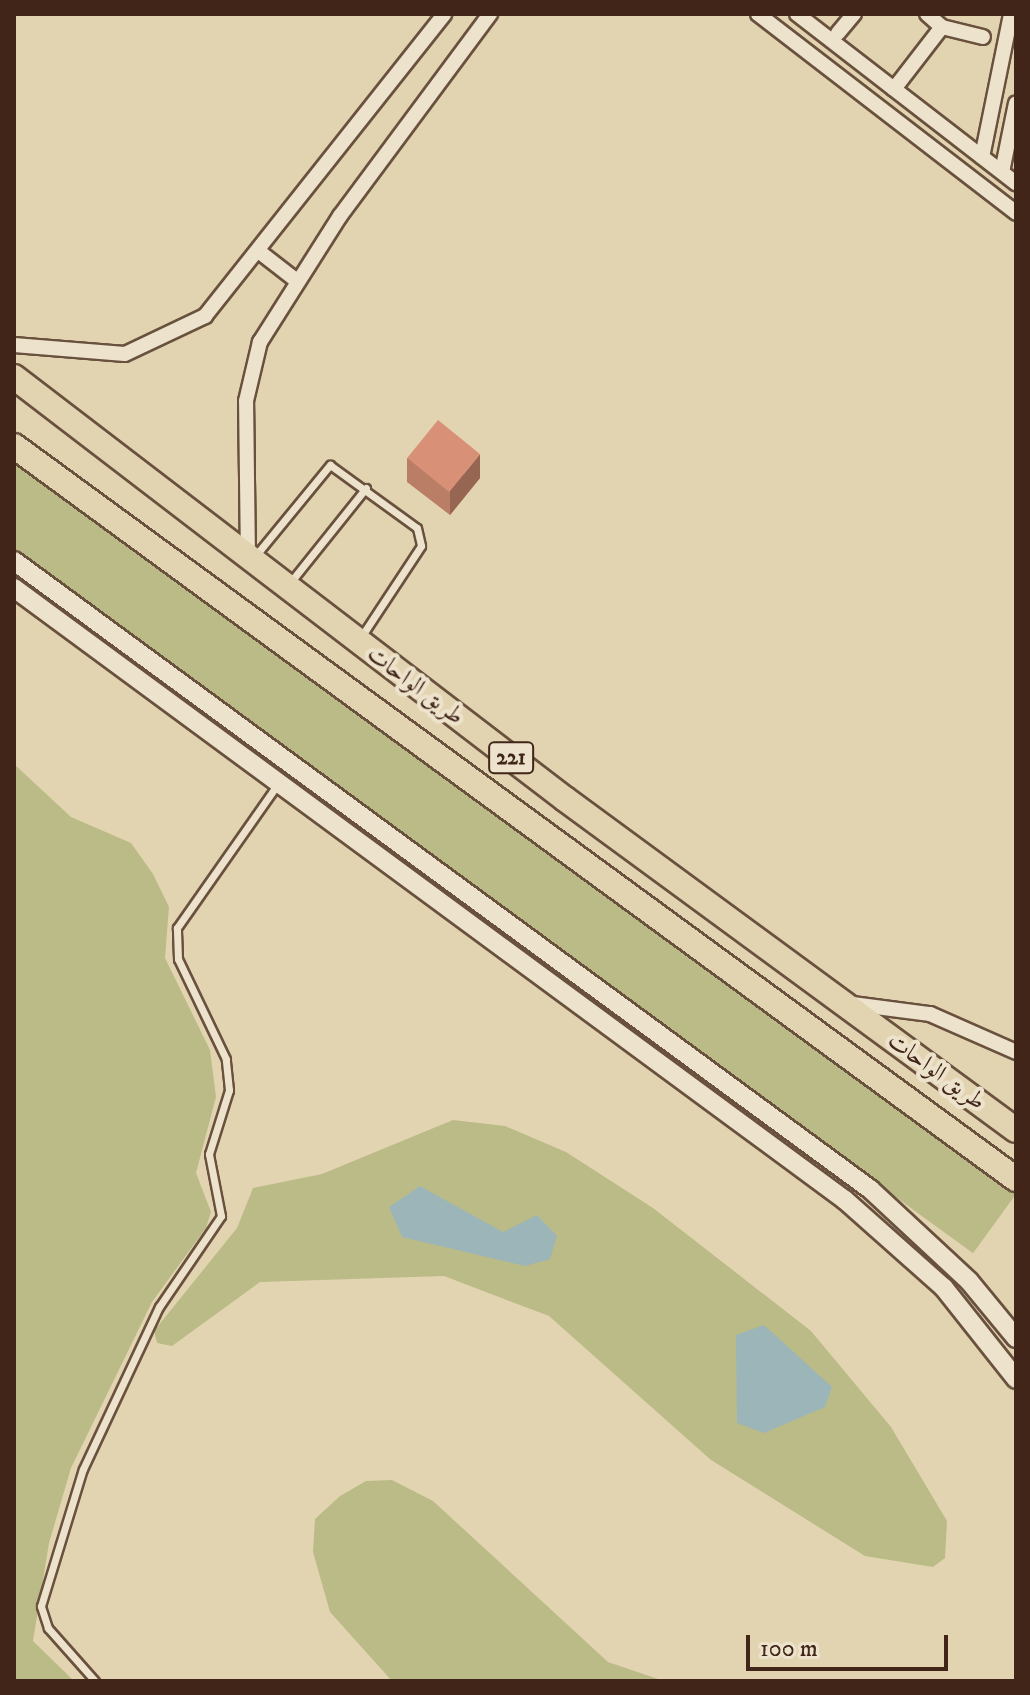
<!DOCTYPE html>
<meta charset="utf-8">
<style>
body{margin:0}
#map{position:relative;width:1030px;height:1695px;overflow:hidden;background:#e3d4b1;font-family:"IM FELL DW Pica",Amiri,serif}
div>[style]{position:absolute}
.green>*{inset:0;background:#bbbb87;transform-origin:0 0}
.water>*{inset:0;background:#9cb5b8}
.roads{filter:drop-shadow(2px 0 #69513e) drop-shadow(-2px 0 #69513e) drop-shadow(0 2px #69513e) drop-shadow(0 -2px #69513e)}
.service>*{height:7px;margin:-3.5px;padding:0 3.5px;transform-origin:3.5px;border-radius:3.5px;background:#ede3cc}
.minor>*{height:14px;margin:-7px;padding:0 7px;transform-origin:7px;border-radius:7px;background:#ede3cc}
.tertiary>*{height:18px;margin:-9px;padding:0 9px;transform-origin:9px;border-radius:9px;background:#ede3cc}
.trunk>*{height:24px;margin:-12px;padding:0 12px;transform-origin:12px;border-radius:12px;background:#e3d4b1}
.wall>*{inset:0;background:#ba7d65}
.shaded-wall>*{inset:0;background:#976653}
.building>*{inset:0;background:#d89176;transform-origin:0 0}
span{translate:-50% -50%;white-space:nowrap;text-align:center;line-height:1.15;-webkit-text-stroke:8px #ede3cc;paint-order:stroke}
.shield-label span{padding:2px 6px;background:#ede3cc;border:2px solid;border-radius:6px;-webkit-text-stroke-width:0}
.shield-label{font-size:22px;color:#402518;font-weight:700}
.street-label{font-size:24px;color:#402518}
.frame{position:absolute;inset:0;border:16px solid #402518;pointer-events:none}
.scale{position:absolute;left:746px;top:1635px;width:202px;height:36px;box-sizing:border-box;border:4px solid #402518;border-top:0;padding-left:10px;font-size:24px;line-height:28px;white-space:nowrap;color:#402518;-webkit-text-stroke:6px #ede3cc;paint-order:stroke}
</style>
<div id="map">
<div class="green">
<i style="left:14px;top:455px;width:1245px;height:82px;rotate:36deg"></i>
<i style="clip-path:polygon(14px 764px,71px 817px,131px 843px,153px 874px,169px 907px,165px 958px,210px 1050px,216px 1097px,196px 1173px,211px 1212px,206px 1228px,152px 1302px,71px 1468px,49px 1543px,33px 1641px,74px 1681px,14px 1681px)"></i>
<i style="clip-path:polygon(453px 1120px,505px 1126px,566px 1152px,653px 1208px,811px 1331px,891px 1427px,947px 1521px,945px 1558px,933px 1567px,865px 1556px,711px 1460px,549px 1316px,444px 1276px,260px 1282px,172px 1346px,157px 1343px,154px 1331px,237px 1228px,253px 1188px,322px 1174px)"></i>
<i style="clip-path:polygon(392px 1480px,433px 1501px,608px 1662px,664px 1681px,392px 1681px,330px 1612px,313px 1552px,315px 1519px,340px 1496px,366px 1481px)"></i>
</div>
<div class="water">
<i style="clip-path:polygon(420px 1186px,503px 1232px,537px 1215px,557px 1236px,550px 1259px,525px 1266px,402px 1237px,389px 1207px)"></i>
<i style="clip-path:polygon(764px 1325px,832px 1387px,825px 1407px,764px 1433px,737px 1423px,736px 1335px)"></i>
</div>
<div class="roads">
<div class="service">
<i style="left:256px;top:555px;width:117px;rotate:-50.6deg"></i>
<i style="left:330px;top:465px;width:107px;rotate:35.9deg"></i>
<i style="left:417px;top:528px;width:18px;rotate:77deg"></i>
<i style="left:421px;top:546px;width:109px;rotate:123.4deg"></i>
<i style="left:289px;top:584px;width:123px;rotate:-51.3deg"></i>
<i style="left:95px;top:1681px;width:71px;rotate:-131.6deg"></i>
<i style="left:48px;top:1628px;width:23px;rotate:-108deg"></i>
<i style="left:41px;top:1606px;width:143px;rotate:-73deg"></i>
<i style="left:83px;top:1469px;width:179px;rotate:-64.9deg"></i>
<i style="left:159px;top:1307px;width:110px;rotate:-55.7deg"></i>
<i style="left:221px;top:1216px;width:63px;rotate:-101deg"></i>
<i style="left:209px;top:1154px;width:67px;rotate:-72.6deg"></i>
<i style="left:229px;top:1090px;width:31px;rotate:-96deg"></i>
<i style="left:226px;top:1059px;width:111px;rotate:-115.6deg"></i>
<i style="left:178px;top:959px;width:31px;rotate:-92deg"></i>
<i style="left:177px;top:928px;width:174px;rotate:-55deg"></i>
</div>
<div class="minor">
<i style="left:758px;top:14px;width:326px;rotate:37.6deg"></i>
<i style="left:797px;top:14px;width:277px;rotate:37.7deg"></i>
<i style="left:927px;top:14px;width:20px;rotate:41deg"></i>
<i style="left:942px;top:27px;width:42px;rotate:13.7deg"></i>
<i style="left:838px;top:33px;width:25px;rotate:-50deg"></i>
<i style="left:894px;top:89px;width:78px;rotate:-52.3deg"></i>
<i style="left:982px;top:157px;width:146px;rotate:-78.5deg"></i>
<i style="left:1002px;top:172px;width:70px;rotate:-78.5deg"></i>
<i style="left:261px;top:253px;width:46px;rotate:37.9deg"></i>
<i style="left:14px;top:345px;width:111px;rotate:4.6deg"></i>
<i style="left:125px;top:354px;width:89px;rotate:-25.4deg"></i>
<i style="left:205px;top:316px;width:385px;rotate:-51.6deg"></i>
<i style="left:248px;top:560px;width:159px;rotate:-90.7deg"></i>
<i style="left:246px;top:401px;width:61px;rotate:-76.7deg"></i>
<i style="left:260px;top:342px;width:149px;rotate:-57.6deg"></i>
<i style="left:340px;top:216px;width:252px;rotate:-53.4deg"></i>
<i style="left:845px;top:1003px;width:86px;rotate:7.4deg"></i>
<i style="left:930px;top:1014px;width:94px;rotate:23.8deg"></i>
</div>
<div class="tertiary">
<i style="left:14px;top:561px;width:1062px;rotate:36.27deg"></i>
<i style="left:870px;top:1189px;width:135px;rotate:42.9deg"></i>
<i style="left:969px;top:1281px;width:74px;rotate:50.5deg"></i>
<i style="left:14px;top:588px;width:1032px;rotate:36.37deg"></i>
<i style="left:845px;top:1200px;width:132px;rotate:41.6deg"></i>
<i style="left:944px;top:1288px;width:116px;rotate:51.6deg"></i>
</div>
<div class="trunk">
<i style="left:14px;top:377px;width:694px;rotate:37.45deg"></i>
<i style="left:565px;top:799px;width:559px;rotate:36.28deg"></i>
<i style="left:14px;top:446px;width:1241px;rotate:36.19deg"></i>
</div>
</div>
<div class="wall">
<i style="clip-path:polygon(407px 458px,480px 478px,450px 515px,407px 482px)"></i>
</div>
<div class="shaded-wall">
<i style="clip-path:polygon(480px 454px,480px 478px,450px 515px,450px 491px)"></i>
</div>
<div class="building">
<i style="left:438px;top:420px;width:54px;height:49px;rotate:39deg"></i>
</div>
<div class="shield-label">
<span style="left:511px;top:758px">221</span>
</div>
<div class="street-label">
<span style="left:415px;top:686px;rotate:37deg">طريق الواحات</span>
<span style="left:936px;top:1072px;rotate:36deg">طريق الواحات</span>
</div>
<div class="frame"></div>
<div class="scale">100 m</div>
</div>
